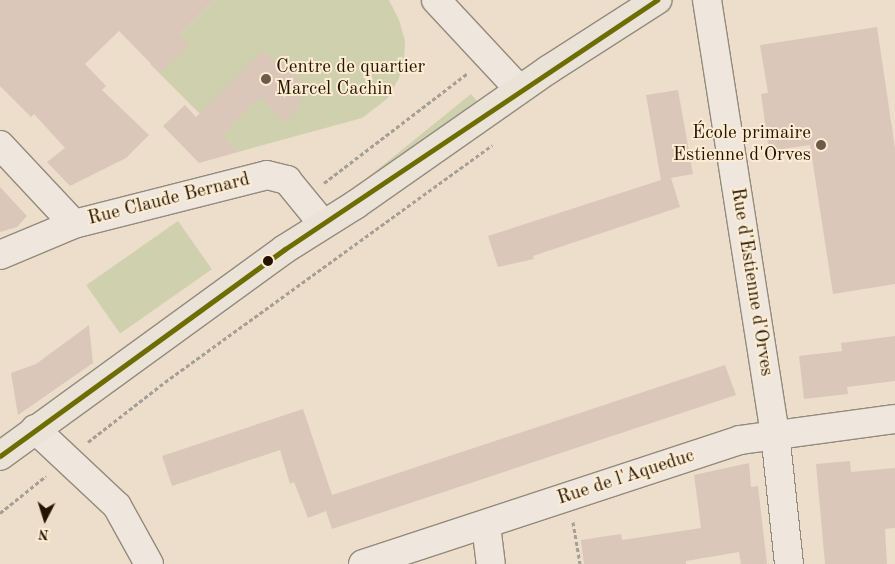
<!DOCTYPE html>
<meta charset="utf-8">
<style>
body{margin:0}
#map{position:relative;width:895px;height:564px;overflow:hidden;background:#ecdeca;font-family:"Old Standard TT",serif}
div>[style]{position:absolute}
.green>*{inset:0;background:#cfd0ad;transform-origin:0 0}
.building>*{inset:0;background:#dac7ba}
.path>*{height:3px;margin-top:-1.5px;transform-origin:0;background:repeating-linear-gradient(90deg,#a59f95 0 4px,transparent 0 6.5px)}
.roads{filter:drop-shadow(1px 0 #948a7c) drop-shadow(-1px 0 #948a7c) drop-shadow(0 1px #948a7c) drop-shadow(0 -1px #948a7c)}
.minor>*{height:28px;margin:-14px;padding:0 14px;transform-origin:14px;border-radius:14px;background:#efe7dd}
.major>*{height:28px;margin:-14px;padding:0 14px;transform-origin:14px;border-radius:14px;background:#ebe3d8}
.bus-1>*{height:5px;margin:-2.5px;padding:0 2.5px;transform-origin:2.5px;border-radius:2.5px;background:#6e6e00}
.dots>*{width:14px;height:14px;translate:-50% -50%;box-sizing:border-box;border:2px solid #fcecd3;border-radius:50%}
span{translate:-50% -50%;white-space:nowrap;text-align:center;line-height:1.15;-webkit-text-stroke:4px #fcecd3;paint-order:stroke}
.poi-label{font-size:19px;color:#251400}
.left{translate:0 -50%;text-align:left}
.right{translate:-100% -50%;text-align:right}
.street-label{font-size:19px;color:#251400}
.north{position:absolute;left:20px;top:494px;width:50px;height:50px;-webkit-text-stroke:4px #fcecd3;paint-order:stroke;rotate:185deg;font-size:14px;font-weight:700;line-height:20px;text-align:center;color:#251400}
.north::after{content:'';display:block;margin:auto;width:18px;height:22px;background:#251400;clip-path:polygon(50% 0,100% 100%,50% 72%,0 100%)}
</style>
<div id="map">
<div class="green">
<i style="clip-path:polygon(214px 0,389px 0,399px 20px,405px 41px,404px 61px,399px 78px,387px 99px,362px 118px,238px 152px,150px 64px)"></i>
<i style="left:471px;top:94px;width:13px;height:171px;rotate:51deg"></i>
<i style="left:178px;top:221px;width:59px;height:112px;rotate:55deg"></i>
</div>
<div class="building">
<i style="clip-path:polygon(0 0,214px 0,179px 35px,189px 45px,160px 73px,119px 31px,85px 64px,106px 86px,102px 90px,149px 135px,126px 158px,70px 186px,47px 162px,65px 148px,34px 114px,31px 117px,0 86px)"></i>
<i style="clip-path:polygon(877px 27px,895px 148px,895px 284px,833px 294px,810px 145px,769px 151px,761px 94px,768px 93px,760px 45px)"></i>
<i style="clip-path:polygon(263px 50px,275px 62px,278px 59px,308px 91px,295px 104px,299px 108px,284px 122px,260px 97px,222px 135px,238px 152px,199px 163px,163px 126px,185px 105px,196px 117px)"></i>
<i style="clip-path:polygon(678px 90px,693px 174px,671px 178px,680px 207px,533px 256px,534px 259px,498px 267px,488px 236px,664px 179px,661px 180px,646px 95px)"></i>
<i style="clip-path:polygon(0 187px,27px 216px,17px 227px,0 232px)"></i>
<i style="clip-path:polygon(89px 325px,93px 363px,18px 415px,11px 373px,36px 364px)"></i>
<i style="clip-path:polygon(895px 336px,895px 381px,847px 387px,848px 394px,804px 399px,799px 356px,842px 351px,841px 343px)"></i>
<i style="clip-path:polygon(725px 365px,736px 395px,332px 529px,326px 511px,308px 518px,294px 482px,290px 484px,280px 450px,172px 486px,162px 456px,303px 409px,332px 495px)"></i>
<i style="clip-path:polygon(850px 461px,851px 472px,895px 468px,895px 528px,885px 529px,887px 564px,825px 564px,816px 464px)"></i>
<i style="clip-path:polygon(749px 463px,751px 487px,758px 486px,767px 564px,741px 564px,739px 552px,686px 561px,686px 564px,584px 564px,581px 540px,621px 534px,622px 540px,701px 528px,694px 475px)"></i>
</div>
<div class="path">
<i style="left:324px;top:183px;width:181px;rotate:-37.4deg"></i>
<i style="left:88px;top:442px;width:98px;rotate:-37.9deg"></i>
<i style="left:165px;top:382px;width:404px;rotate:-35.9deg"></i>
<i style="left:0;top:513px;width:59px;rotate:-38.8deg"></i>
<i style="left:573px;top:522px;width:43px;rotate:80.5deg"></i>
</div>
<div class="roads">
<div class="minor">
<i style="left:436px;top:0;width:122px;rotate:47deg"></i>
<i style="left:707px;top:0;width:438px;rotate:81.1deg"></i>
<i style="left:775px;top:433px;width:132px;rotate:83.9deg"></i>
<i style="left:0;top:145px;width:108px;rotate:46.9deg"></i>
<i style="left:0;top:255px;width:80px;rotate:-22.7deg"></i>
<i style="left:74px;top:224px;width:199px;rotate:-14.2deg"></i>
<i style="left:267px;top:175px;width:21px;rotate:14deg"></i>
<i style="left:287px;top:180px;width:57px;rotate:50.7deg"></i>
<i style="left:35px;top:429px;width:112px;rotate:43.2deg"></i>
<i style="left:117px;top:506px;width:66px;rotate:61.1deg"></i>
<i style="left:486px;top:525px;width:39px;rotate:83deg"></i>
<i style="left:363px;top:564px;width:397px;rotate:-18.2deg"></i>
<i style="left:740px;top:440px;width:156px;rotate:-7.7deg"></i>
</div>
<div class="major">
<i style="left:0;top:456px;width:352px;rotate:-36deg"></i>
<i style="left:285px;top:249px;width:83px;rotate:-32.2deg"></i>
<i style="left:355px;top:205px;width:236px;rotate:-35deg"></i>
<i style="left:548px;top:70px;width:130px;rotate:-32.7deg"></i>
</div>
</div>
<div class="bus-1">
<i style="left:0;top:456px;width:352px;rotate:-36deg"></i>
<i style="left:285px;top:249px;width:448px;rotate:-33.8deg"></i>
</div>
<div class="dots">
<i style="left:266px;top:79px;background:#6b5b47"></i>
<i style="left:821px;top:145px;background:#6b5b47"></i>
<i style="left:268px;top:261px;background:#251400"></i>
</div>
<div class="poi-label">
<span class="left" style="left:276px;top:79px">Centre de quartier<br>Marcel Cachin</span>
<span class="right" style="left:811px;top:145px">École primaire<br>Estienne d'Orves</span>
</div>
<div class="street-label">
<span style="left:169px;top:200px;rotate:-14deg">Rue Claude Bernard</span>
<span style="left:751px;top:282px;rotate:81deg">Rue d'Estienne d'Orves</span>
<span style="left:626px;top:478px;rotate:-18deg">Rue de l'Aqueduc</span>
</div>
<div class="north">N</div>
</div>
